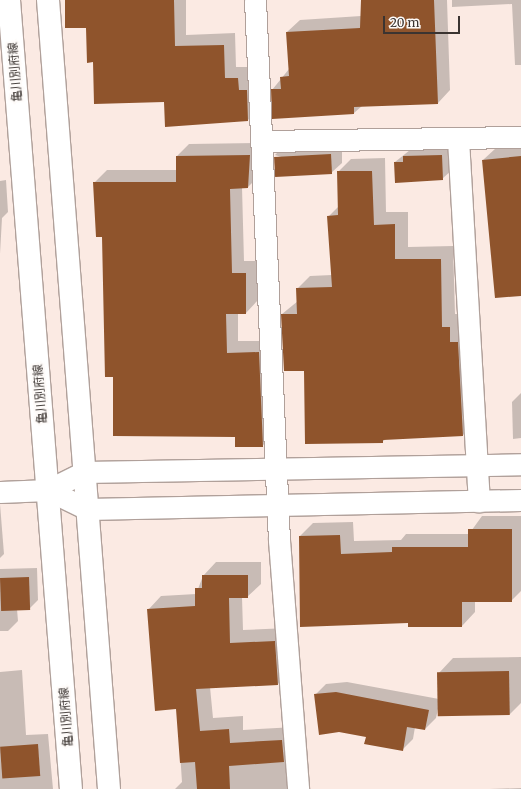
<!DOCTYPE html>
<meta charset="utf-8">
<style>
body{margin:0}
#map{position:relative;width:521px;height:789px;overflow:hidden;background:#fbeae3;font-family:Merriweather,"Noto Sans JP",serif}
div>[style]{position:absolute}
.shadow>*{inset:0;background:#0003}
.building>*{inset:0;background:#8f542c;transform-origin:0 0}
.roads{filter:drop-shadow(1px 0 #b0a09a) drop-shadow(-1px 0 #b0a09a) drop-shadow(0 1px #b0a09a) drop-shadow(0 -1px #b0a09a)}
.street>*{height:21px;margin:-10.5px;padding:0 10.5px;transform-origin:10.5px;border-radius:10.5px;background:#fff}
.secondary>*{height:22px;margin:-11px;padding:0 11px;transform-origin:11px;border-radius:11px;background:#fff}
span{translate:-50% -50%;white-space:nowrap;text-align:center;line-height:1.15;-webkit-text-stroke:4px #fefbf9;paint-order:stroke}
.street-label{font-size:12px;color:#3b3431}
.scale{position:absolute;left:383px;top:16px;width:77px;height:18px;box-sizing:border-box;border:2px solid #3b3431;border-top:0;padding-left:5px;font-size:12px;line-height:14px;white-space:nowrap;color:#3b3431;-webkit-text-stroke:3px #fefbf9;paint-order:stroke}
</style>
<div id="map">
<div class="shadow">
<i style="clip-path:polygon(66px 0,186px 0,186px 35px,235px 33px,236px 67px,249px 67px,260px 108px,248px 120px,165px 101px,94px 61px,87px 27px)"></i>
<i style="clip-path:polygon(362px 0,447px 0,450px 90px,438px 103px,362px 106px,354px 113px,273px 118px,272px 90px,289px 69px,287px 32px,300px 20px,361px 16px)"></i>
<i style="clip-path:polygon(452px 0,521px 0,521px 65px,515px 65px,512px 4px,452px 7px)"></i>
<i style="clip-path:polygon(262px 143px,260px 175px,248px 187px,242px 187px,244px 261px,258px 261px,258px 300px,246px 313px,238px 313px,238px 341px,270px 341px,275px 434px,262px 446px,114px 376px,103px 236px,94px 183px,107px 170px,177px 170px,177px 156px,189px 144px)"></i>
<i style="clip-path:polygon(286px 144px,342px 144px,342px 163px,331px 173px,275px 155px)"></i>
<i style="clip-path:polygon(452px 144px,453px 169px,442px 179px,395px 162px,415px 146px)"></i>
<i style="clip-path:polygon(521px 144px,521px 295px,483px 160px,496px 148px)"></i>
<i style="clip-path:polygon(385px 158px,386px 212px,408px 212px,408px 247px,453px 246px,455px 314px,462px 314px,476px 422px,463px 435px,386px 439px,382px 442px,305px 370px,282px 314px,298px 301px,297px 289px,310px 276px,332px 275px,328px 217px,339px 206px,338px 172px,351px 159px)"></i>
<i style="clip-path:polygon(6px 180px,8px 212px,2px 218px,0 254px,0 181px)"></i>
<i style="clip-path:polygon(521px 393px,521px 438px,513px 439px,512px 402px)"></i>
<i style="clip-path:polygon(0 504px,4px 554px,0 558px)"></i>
<i style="clip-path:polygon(482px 516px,521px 516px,521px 591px,511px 601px,475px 601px,475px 612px,462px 626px,409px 622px,300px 536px,313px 523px,353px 522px,354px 541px,401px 540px,406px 534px,469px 534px)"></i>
<i style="clip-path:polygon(216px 562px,261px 562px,261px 584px,247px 597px,242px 597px,243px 630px,288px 628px,291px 670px,278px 684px,210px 687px,213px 718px,243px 716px,243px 730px,295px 727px,302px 789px,175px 789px,182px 782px,177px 708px,148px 610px,161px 596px,196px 594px,203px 576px)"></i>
<i style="clip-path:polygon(37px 568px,38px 600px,29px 609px,17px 609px,18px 621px,8px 631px,0 631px,0 569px)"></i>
<i style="clip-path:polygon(521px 657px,521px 703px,510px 714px,438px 709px,436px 718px,425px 729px,415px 727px,413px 739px,402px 750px,367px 736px,315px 695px,326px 684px,347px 682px,439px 699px,438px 674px,453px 658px)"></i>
<i style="clip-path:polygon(22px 670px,26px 735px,48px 734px,53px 789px,0 789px,0 672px)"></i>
<i style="clip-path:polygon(521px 788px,521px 789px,489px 789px)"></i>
</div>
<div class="building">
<i style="clip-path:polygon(65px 0,174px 0,175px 46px,224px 45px,225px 78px,238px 78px,239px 90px,247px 90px,248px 121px,165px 127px,164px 102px,94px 104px,93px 62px,87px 63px,86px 28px,65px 28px)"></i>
<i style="clip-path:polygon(361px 0,434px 0,438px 104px,354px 107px,354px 114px,272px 119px,271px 89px,281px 89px,280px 77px,289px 76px,286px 32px,360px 28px)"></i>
<i style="left:331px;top:154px;width:20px;height:57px;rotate:87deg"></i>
<i style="clip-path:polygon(250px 155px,248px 188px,230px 189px,232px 273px,246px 273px,246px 314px,226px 314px,227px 353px,259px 352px,263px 447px,235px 447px,235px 437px,113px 436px,113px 377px,105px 377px,102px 237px,96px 237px,93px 182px,176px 182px,176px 156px)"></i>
<i style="clip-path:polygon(442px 155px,443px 180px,395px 183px,394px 162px,403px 162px,403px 156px)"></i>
<i style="clip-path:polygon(521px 156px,521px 296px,495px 298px,482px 160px)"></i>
<i style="clip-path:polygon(337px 171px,372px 171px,374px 225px,395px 224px,395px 259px,441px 259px,442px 327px,450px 327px,450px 342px,458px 342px,463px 436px,383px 440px,383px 443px,305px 444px,304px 371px,284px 371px,281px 314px,297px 314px,296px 288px,332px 287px,327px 216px,338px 215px)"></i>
<i style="clip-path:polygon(468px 529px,512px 529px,512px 602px,462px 602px,462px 627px,408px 627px,408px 623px,300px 627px,299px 536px,340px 535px,341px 554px,392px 552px,392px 547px,468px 547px)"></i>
<i style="clip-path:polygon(202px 575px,248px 575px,248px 598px,229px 598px,230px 643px,275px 641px,278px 685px,196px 689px,200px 731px,229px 729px,230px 743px,282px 740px,284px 762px,229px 766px,230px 789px,197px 789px,195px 762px,180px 763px,176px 709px,155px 711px,147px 609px,195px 606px,195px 588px,202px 588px)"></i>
<i style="left:29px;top:577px;width:33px;height:29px;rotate:88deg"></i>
<i style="left:509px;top:671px;width:44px;height:72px;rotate:89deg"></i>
<i style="clip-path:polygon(336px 692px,429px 710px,425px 730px,407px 727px,403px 751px,364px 744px,366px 737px,339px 732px,319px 735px,314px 694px)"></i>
<i style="left:38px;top:744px;width:32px;height:38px;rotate:86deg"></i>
</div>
<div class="roads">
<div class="street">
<i style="left:255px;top:0;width:541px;rotate:87.46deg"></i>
<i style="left:279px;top:540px;width:250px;rotate:85.6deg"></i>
<i style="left:458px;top:139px;width:363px;rotate:86.7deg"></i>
<i style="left:263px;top:141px;width:258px;rotate:-0.9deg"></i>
<i style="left:48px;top:490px;width:43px;rotate:26deg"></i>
<i style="left:87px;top:509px;width:434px;rotate:-1.2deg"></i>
<i style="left:0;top:492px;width:48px;rotate:-2.4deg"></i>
<i style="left:48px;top:490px;width:40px;rotate:-26.6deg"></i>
<i style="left:84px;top:472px;width:437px;rotate:-1deg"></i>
</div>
<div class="secondary">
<i style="left:9px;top:0;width:791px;rotate:85.51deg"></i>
<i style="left:48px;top:0;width:791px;rotate:85.58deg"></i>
</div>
</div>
<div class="street-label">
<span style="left:15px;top:72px;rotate:-95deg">亀川別府線</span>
<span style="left:40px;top:394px;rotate:-95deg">亀川別府線</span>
<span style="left:66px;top:717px;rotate:-95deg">亀川別府線</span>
</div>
<div class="scale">20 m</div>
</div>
